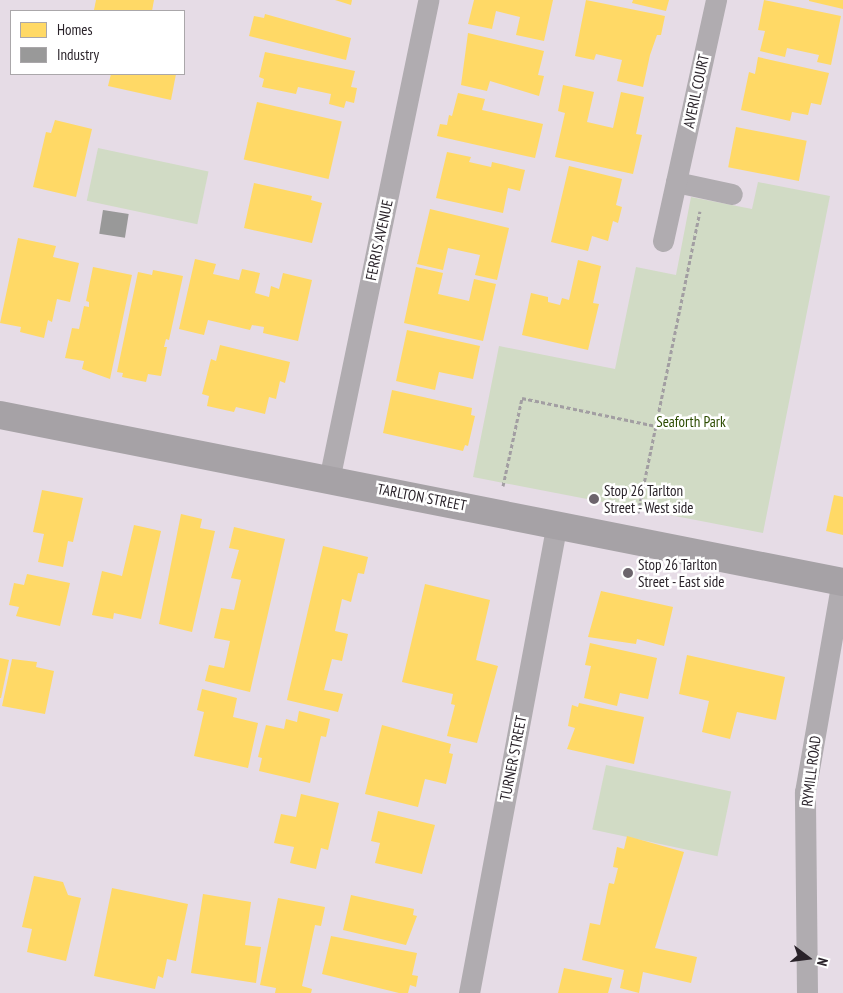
<!DOCTYPE html>
<style>
body{margin:0}
#map{position:relative;width:843px;height:993px;overflow:hidden;background:#e6dce6;font-family:"PT Sans Narrow",sans-serif}
div>[style]{position:absolute}
.green>*{inset:0;background:#d1dbc5;transform-origin:0 0}
.homes>*{inset:0;background:#ffd966;transform-origin:0 0}
.industry>*{inset:0;background:#999;transform-origin:0 0}
.path>*{height:3px;margin-top:-1.5px;transform-origin:0;background:repeating-linear-gradient(90deg,#a29ea2 0 4px,transparent 0 6.5px)}
.street>*{height:21px;margin:-10.5px;padding:0 10.5px;transform-origin:10.5px;border-radius:10.5px;background:#b0acb0}
.secondary>*{height:28px;margin:-14px;padding:0 14px;transform-origin:14px;border-radius:14px;background:#a6a2a6}
.dots>*{width:14px;height:14px;translate:-50% -50%;box-sizing:border-box;border:2px solid #fff;border-radius:50%}
span{translate:-50% -50%;white-space:nowrap;text-align:center;line-height:1.15;-webkit-text-stroke:5px #fff;paint-order:stroke}
.street-label{font-size:15px;color:#2a232a}
.park-label{font-size:15px;color:#2c4b00}
.poi-label{font-size:15px;color:#2a232a}
.left{translate:0 -50%;text-align:left}
.legend{position:absolute;left:10px;top:10px;width:175px;height:65px;box-sizing:border-box;background:#fff;border:1px solid #aaa7aa;margin:0;padding:6px 9px;list-style:none;font-size:15px;color:#2a232a}
.legend li{display:flex;align-items:center;gap:10px;height:25px}
.legend b{width:25px;border:1px solid #aaa7aa}
.north{position:absolute;left:783px;top:933px;width:50px;height:50px;-webkit-text-stroke:4px #fff;paint-order:stroke;rotate:105deg;font-size:14px;font-weight:700;line-height:20px;text-align:center;color:#2a232a}
.north::after{content:'';display:block;margin:auto;width:18px;height:22px;background:#2a232a;clip-path:polygon(50% 0,100% 100%,50% 72%,0 100%)}
</style>
<div id="map">
<div class="green">
<i style="left:98px;top:148px;width:113px;height:54px;rotate:12deg"></i>
<i style="clip-path:polygon(758px 182px,830px 196px,763px 533px,473px 477px,499px 346px,615px 369px,636px 267px,676px 275px,691px 197px,752px 209px)"></i>
<i style="left:606px;top:765px;width:128px;height:66px;rotate:12deg"></i>
</div>
<div class="homes">
<i style="clip-path:polygon(96px 0,154px 0,152px 11px,99px 11px,94px 10px)"></i>
<i style="clip-path:polygon(335px 0,352px 0,351px 5px)"></i>
<i style="clip-path:polygon(474px 0,553px 0,544px 41px,516px 35px,520px 17px,496px 11px,492px 29px,468px 24px)"></i>
<i style="clip-path:polygon(586px 0,665px 16px,661px 35px,657px 35px,650px 55px,643px 87px,617px 81px,622px 60px,596px 54px,594px 60px,575px 56px)"></i>
<i style="clip-path:polygon(633px 0,669px 0,666px 11px,632px 3px)"></i>
<i style="clip-path:polygon(764px 0,841px 16px,831px 65px,817px 62px,819px 55px,787px 48px,785px 57px,760px 51px,765px 31px,758px 30px)"></i>
<i style="clip-path:polygon(809px 0,843px 0,843px 9px,809px 1px)"></i>
<i style="clip-path:polygon(265px 14px,351px 38px,346px 60px,249px 36px,254px 16px,264px 18px)"></i>
<i style="clip-path:polygon(468px 33px,544px 51px,538px 75px,544px 76px,539px 96px,490px 81px,487px 91px,461px 85px)"></i>
<i style="clip-path:polygon(265px 52px,355px 71px,351px 87px,357px 88px,354px 103px,346px 101px,344px 108px,329px 104px,331px 94px,298px 87px,296px 94px,262px 87px,264px 79px,259px 77px)"></i>
<i style="clip-path:polygon(758px 57px,829px 73px,821px 105px,811px 103px,808px 115px,792px 112px,790px 121px,741px 110px,749px 72px,755px 74px)"></i>
<i style="clip-path:polygon(111px 74px,176px 74px,171px 100px,108px 86px)"></i>
<i style="clip-path:polygon(563px 85px,594px 92px,587px 122px,613px 128px,621px 92px,644px 97px,636px 134px,642px 135px,633px 174px,555px 157px,565px 113px,558px 111px)"></i>
<i style="clip-path:polygon(458px 93px,485px 99px,482px 110px,543px 124px,535px 158px,437px 136px,440px 124px,447px 125px,449px 115px,452px 116px)"></i>
<i style="left:257px;top:102px;width:87px;height:59px;rotate:13deg"></i>
<i style="clip-path:polygon(55px 120px,92px 129px,76px 197px,33px 187px,46px 132px,51px 133px)"></i>
<i style="left:736px;top:127px;width:72px;height:41px;rotate:11deg"></i>
<i style="clip-path:polygon(447px 152px,471px 157px,469px 162px,491px 167px,492px 162px,525px 170px,520px 191px,508px 188px,503px 213px,436px 198px)"></i>
<i style="clip-path:polygon(569px 166px,622px 179px,616px 205px,622px 207px,618px 223px,613px 221px,608px 241px,592px 236px,588px 251px,551px 242px)"></i>
<i style="clip-path:polygon(254px 183px,312px 196px,311px 200px,322px 203px,312px 243px,244px 228px)"></i>
<i style="clip-path:polygon(430px 209px,509px 228px,497px 280px,475px 275px,480px 255px,448px 248px,443px 270px,417px 264px)"></i>
<i style="clip-path:polygon(18px 238px,56px 246px,53px 257px,79px 263px,70px 302px,57px 299px,52px 322px,48px 320px,44px 338px,20px 332px,21px 327px,0 323px)"></i>
<i style="clip-path:polygon(195px 259px,216px 264px,213px 274px,239px 280px,242px 269px,260px 273px,255px 293px,269px 297px,271px 286px,279px 289px,283px 273px,312px 280px,298px 341px,263px 333px,264px 327px,252px 325px,250px 330px,208px 320px,204px 335px,179px 329px)"></i>
<i style="clip-path:polygon(578px 260px,601px 266px,593px 303px,599px 304px,588px 350px,522px 335px,531px 293px,548px 297px,548px 302px,560px 305px,562px 298px,569px 300px)"></i>
<i style="clip-path:polygon(93px 267px,132px 275px,110px 379px,82px 369px,84px 361px,65px 358px,72px 328px,79px 329px,84px 306px,89px 307px,89px 302px,86px 301px)"></i>
<i style="clip-path:polygon(416px 267px,443px 273px,438px 294px,469px 301px,474px 279px,496px 284px,483px 341px,404px 323px)"></i>
<i style="clip-path:polygon(153px 270px,183px 276px,169px 340px,166px 339px,164px 347px,167px 347px,161px 376px,148px 374px,146px 382px,122px 377px,123px 373px,117px 372px,138px 272px,152px 275px)"></i>
<i style="clip-path:polygon(407px 330px,480px 346px,473px 379px,439px 372px,435px 390px,396px 381px)"></i>
<i style="clip-path:polygon(220px 345px,290px 362px,285px 383px,280px 381px,276px 399px,269px 397px,265px 414px,236px 407px,234px 412px,207px 406px,209px 396px,202px 394px,211px 359px,216px 361px)"></i>
<i style="clip-path:polygon(392px 390px,472px 408px,471px 415px,475px 416px,468px 446px,465px 445px,463px 451px,383px 433px)"></i>
<i style="clip-path:polygon(42px 490px,83px 498px,73px 542px,68px 541px,63px 567px,38px 562px,44px 534px,33px 532px)"></i>
<i style="clip-path:polygon(834px 495px,843px 497px,843px 535px,826px 531px)"></i>
<i style="clip-path:polygon(181px 514px,202px 519px,200px 528px,215px 531px,192px 632px,159px 624px)"></i>
<i style="clip-path:polygon(134px 525px,161px 531px,141px 619px,114px 613px,113px 619px,92px 615px,102px 571px,122px 576px)"></i>
<i style="clip-path:polygon(234px 527px,285px 539px,250px 692px,205px 681px,209px 665px,224px 668px,230px 641px,214px 638px,221px 608px,234px 610px,241px 580px,231px 578px,239px 550px,229px 548px)"></i>
<i style="clip-path:polygon(323px 546px,368px 557px,364px 574px,358px 573px,351px 602px,342px 599px,335px 631px,348px 634px,342px 661px,332px 659px,324px 690px,343px 694px,338px 712px,287px 700px)"></i>
<i style="clip-path:polygon(27px 574px,70px 583px,60px 626px,16px 616px,19px 607px,9px 605px,14px 583px,24px 585px)"></i>
<i style="clip-path:polygon(425px 584px,490px 600px,476px 660px,498px 666px,477px 743px,447px 736px,455px 705px,451px 704px,453px 694px,402px 682px)"></i>
<i style="clip-path:polygon(601px 591px,673px 607px,664px 646px,637px 639px,636px 644px,588px 637px)"></i>
<i style="clip-path:polygon(590px 643px,657px 658px,648px 699px,620px 693px,617px 706px,584px 698px,591px 666px,585px 665px)"></i>
<i style="clip-path:polygon(687px 655px,785px 677px,776px 720px,737px 712px,730px 739px,702px 732px,709px 701px,679px 694px)"></i>
<i style="clip-path:polygon(0 658px,9px 660px,1px 698px,0 698px)"></i>
<i style="clip-path:polygon(12px 659px,37px 662px,36px 667px,54px 671px,45px 714px,2px 706px)"></i>
<i style="clip-path:polygon(202px 689px,237px 698px,233px 717px,258px 723px,248px 768px,194px 756px,204px 712px,197px 710px)"></i>
<i style="clip-path:polygon(579px 703px,644px 717px,634px 764px,567px 749px,575px 728px,568px 726px,572px 705px,578px 707px)"></i>
<i style="clip-path:polygon(299px 711px,330px 719px,326px 737px,321px 736px,310px 783px,259px 771px,262px 758px,258px 757px,266px 725px,284px 729px,286px 719px,297px 722px)"></i>
<i style="clip-path:polygon(382px 725px,451px 744px,449px 753px,453px 754px,446px 784px,425px 779px,418px 807px,365px 794px)"></i>
<i style="clip-path:polygon(301px 794px,339px 803px,328px 850px,321px 848px,316px 869px,290px 863px,294px 847px,274px 843px,281px 814px,296px 817px)"></i>
<i style="clip-path:polygon(378px 811px,435px 825px,422px 874px,375px 863px,380px 843px,371px 841px)"></i>
<i style="clip-path:polygon(627px 836px,684px 852px,655px 948px,697px 957px,691px 983px,643px 972px,639px 993px,620px 988px,624px 970px,582px 960px,590px 923px,600px 925px,609px 883px,614px 884px,618px 868px,613px 867px,617px 847px,624px 849px)"></i>
<i style="clip-path:polygon(34px 876px,63px 882px,68px 895px,81px 898px,66px 961px,27px 952px,32px 929px,22px 927px)"></i>
<i style="clip-path:polygon(112px 888px,188px 904px,176px 961px,167px 959px,163px 978px,158px 976px,155px 989px,94px 976px)"></i>
<i style="clip-path:polygon(203px 894px,251px 902px,245px 945px,261px 947px,256px 983px,191px 973px)"></i>
<i style="clip-path:polygon(351px 895px,414px 909px,413px 915px,417px 916px,406px 945px,343px 930px)"></i>
<i style="clip-path:polygon(278px 898px,325px 907px,321px 926px,315px 925px,302px 986px,312px 989px,311px 993px,275px 993px,276px 988px,260px 985px)"></i>
<i style="clip-path:polygon(331px 936px,417px 953px,412px 975px,418px 976px,416px 987px,410px 985px,408px 993px,399px 993px,322px 974px)"></i>
<i style="clip-path:polygon(564px 968px,612px 978px,608px 993px,558px 993px)"></i>
</div>
<div class="industry">
<i style="left:103px;top:210px;width:26px;height:24px;rotate:9deg"></i>
</div>
<div class="path">
<i style="left:503px;top:486px;width:90px;rotate:-77.8deg"></i>
<i style="left:522px;top:398px;width:137px;rotate:11.8deg"></i>
<i style="left:638px;top:513px;width:308px;rotate:-78.4deg"></i>
</div>
<div class="street">
<i style="left:676px;top:182px;width:57px;rotate:12.1deg"></i>
<i style="left:663px;top:241px;width:247px;rotate:-77.6deg"></i>
<i style="left:329px;top:480px;width:490px;rotate:-78.3deg"></i>
<i style="left:469px;top:993px;width:477px;rotate:-79.4deg"></i>
<i style="left:807px;top:993px;width:201px;rotate:-90.6deg"></i>
<i style="left:805px;top:792px;width:214px;rotate:-80.1deg"></i>
</div>
<div class="secondary">
<i style="left:0;top:415px;width:859px;rotate:11.21deg"></i>
</div>
<div class="dots">
<i style="left:594px;top:499px;background:#6c646c"></i>
<i style="left:628px;top:573px;background:#6c646c"></i>
</div>
<div class="street-label">
<span style="left:696px;top:91px;rotate:-78deg">AVERIL COURT</span>
<span style="left:379px;top:240px;rotate:-78deg">FERRIS AVENUE</span>
<span style="left:422px;top:497px;rotate:11deg">TARLTON STREET</span>
<span style="left:513px;top:758px;rotate:-79deg">TURNER STREET</span>
<span style="left:811px;top:771px;rotate:-83deg">RYMILL ROAD</span>
</div>
<div class="park-label">
<span style="left:691px;top:422px">Seaforth Park</span>
</div>
<div class="poi-label">
<span class="left" style="left:604px;top:499px">Stop 26 Tarlton<br>Street - West side</span>
<span class="left" style="left:638px;top:573px">Stop 26 Tarlton<br>Street - East side</span>
</div>
<ul class="legend">
<li><b style="height:14px;background:#ffd966"></b>Homes</li>
<li><b style="height:14px;background:#999"></b>Industry</li>
</ul>
<div class="north">N</div>
</div>
